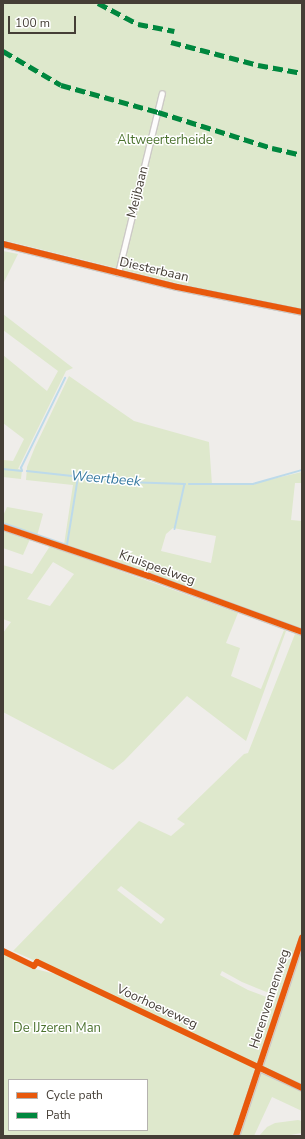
<!DOCTYPE html>
<style>
body{margin:0}
#map{position:relative;width:305px;height:1139px;overflow:hidden;background:#efedea;font-family:"Nunito Sans",sans-serif}
div>[style]{position:absolute}
.green>*{inset:0;background:#dee8cc}
.stream>*{height:1.5px;margin:-0.75px;padding:0 0.75px;transform-origin:0.75px;border-radius:0.75px;background:#bddaea}
.roads{filter:drop-shadow(1px 0 #ccc9c6) drop-shadow(-1px 0 #ccc9c6) drop-shadow(0 1px #ccc9c6) drop-shadow(0 -1px #ccc9c6)}
.minor>*{height:5px;margin:-2.5px;padding:0 2.5px;transform-origin:2.5px;border-radius:2.5px;background:#fdfcfc}
.quiet>*{height:5px;margin-top:-2.5px;transform-origin:0;background:repeating-linear-gradient(90deg,#00873e 0 10px,transparent 0 15px)}
.cycleway>*{height:6px;margin:-3px;padding:0 3px;transform-origin:3px;border-radius:3px;background:#e8590c}
span{translate:-50% -50%;white-space:nowrap;text-align:center;line-height:1.15;-webkit-text-stroke:3px #fff;paint-order:stroke}
.park-label{font-size:13px;color:#4b722e}
.street-label{font-size:13px;color:#453e36}
.water-label{font-size:14px;color:#3679a0;font-style:italic}
.frame{position:absolute;inset:0;border:4px solid #453e36;pointer-events:none}
.legend{position:absolute;left:8px;top:1079px;width:140px;height:52px;box-sizing:border-box;background:#fff;border:1px solid #b5b2af;margin:0;padding:5px 7px;list-style:none;font-size:12px;color:#453e36}
.legend li{display:flex;align-items:center;gap:8px;height:20px}
.legend b{width:20px;border:1px solid #b5b2af}
.scale{position:absolute;left:8px;top:16px;width:68px;height:18px;box-sizing:border-box;border:2px solid #453e36;border-top:0;padding-left:5px;font-size:12px;line-height:14px;white-space:nowrap;color:#453e36;-webkit-text-stroke:3px #fff;paint-order:stroke}
</style>
<div id="map">
<div class="green">
<i style="clip-path:polygon(3px 3px,302px 3px,302px 314px,3px 240px)"></i>
<i style="clip-path:polygon(3px 251px,18px 254px,3px 284px)"></i>
<i style="clip-path:polygon(3px 314px,73px 368px,66px 371px,18px 469px,22px 470px,21px 479px,3px 477px,3px 460px,13px 461px,24px 439px,3px 423px,3px 355px,47px 391px,58px 371px,3px 330px)"></i>
<i style="clip-path:polygon(evenodd,69px 376px,134px 421px,209px 442px,212px 485px,255px 483px,302px 472px,302px 483px,295px 483px,291px 520px,302px 521px,302px 630px,64px 545px,73px 485px,26px 480px,27px 467px,35px 447px,69px 376px,173px 528px,216px 536px,211px 563px,161px 551px,166px 534px,173px 528px)"></i>
<i style="clip-path:polygon(7px 507px,41px 513px,43px 514px,37px 536px,3px 524px,3px 516px)"></i>
<i style="clip-path:polygon(3px 530px,30px 539px,23px 555px,3px 548px)"></i>
<i style="clip-path:polygon(evenodd,50px 546px,238px 613px,226px 643px,240px 648px,231px 676px,261px 689px,284px 630px,286px 631px,246px 741px,187px 696px,124px 761px,113px 770px,3px 712px,3px 633px,11px 622px,3px 619px,3px 565px,32px 574px,50px 546px,53px 562px,74px 574px,50px 606px,27px 599px,53px 562px)"></i>
<i style="clip-path:polygon(evenodd,295px 634px,302px 636px,302px 1111px,272px 1097px,254px 1136px,3px 1136px,3px 950px,31px 968px,76px 979px,13px 951px,139px 821px,171px 836px,185px 824px,177px 819px,244px 754px,248px 753px,295px 634px,121px 886px,165px 919px,161px 924px,117px 890px,121px 886px,295px 634px,222px 971px,242px 982px,274px 995px,272px 999px,248px 990px,220px 975px,222px 971px,295px 634px,9px 1080px,147px 1080px,147px 1130px,9px 1130px,9px 1080px)"></i>
<i style="clip-path:polygon(298px 1120px,302px 1121px,302px 1133px,284px 1136px,259px 1136px,267px 1127px,275px 1123px)"></i>
</div>
<div class="stream">
<i style="left:3px;top:469px;width:19px;rotate:6deg"></i>
<i style="left:22px;top:471px;width:3px;rotate:-108deg"></i>
<i style="left:21px;top:468px;width:100px;rotate:-63.9deg"></i>
<i style="left:27px;top:471px;width:100px;rotate:6.3deg"></i>
<i style="left:126px;top:482px;width:59px;rotate:1.9deg"></i>
<i style="left:185px;top:484px;width:46px;rotate:102.5deg"></i>
<i style="left:189px;top:484px;width:64px"></i>
<i style="left:253px;top:484px;width:51px;rotate:-15.9deg"></i>
<i style="left:3px;top:523px;width:68px;rotate:19deg"></i>
<i style="left:67px;top:545px;width:69px;rotate:-80.8deg"></i>
</div>
<div class="roads">
<div class="minor">
<i style="left:3px;top:244px;width:179px;rotate:13.9deg"></i>
<i style="left:177px;top:287px;width:127px;rotate:11.3deg"></i>
<i style="left:118px;top:273px;width:185px;rotate:-76.3deg"></i>
<i style="left:3px;top:527px;width:154px;rotate:18.6deg"></i>
<i style="left:149px;top:576px;width:163px;rotate:20.1deg"></i>
<i style="left:259px;top:1068px;width:47px;rotate:24.9deg"></i>
<i style="left:236px;top:1136px;width:209px;rotate:-71.6deg"></i>
</div>
</div>
<div class="quiet">
<i style="left:98px;top:3px;width:45px;rotate:27.7deg"></i>
<i style="left:138px;top:24px;width:37px;rotate:11deg"></i>
<i style="left:171px;top:42px;width:90px;rotate:14.8deg"></i>
<i style="left:258px;top:65px;width:45px;rotate:10.3deg"></i>
<i style="left:3px;top:51px;width:67px;rotate:30.4deg"></i>
<i style="left:61px;top:85px;width:101px;rotate:15.6deg"></i>
<i style="left:158px;top:112px;width:120px;rotate:17.5deg"></i>
<i style="left:272px;top:148px;width:31px;rotate:13deg"></i>
</div>
<div class="cycleway">
<i style="left:3px;top:244px;width:179px;rotate:13.9deg"></i>
<i style="left:177px;top:287px;width:127px;rotate:11.3deg"></i>
<i style="left:3px;top:527px;width:154px;rotate:18.6deg"></i>
<i style="left:149px;top:576px;width:163px;rotate:20.1deg"></i>
<i style="left:3px;top:951px;width:34px;rotate:26deg"></i>
<i style="left:34px;top:966px;width:5px;rotate:-53deg"></i>
<i style="left:37px;top:962px;width:293px;rotate:25.4deg"></i>
<i style="left:236px;top:1136px;width:209px;rotate:-71.6deg"></i>
</div>
<div class="park-label">
<span style="left:165px;top:140px">Altweerterheide</span>
<span style="left:57px;top:1028px">De IJzeren Man</span>
</div>
<div class="street-label">
<span style="left:138px;top:192px;rotate:-76deg">Meijbaan</span>
<span style="left:154px;top:270px;rotate:13deg">Diesterbaan</span>
<span style="left:157px;top:568px;rotate:20deg">Kruispeelweg</span>
<span style="left:270px;top:999px;rotate:-72deg">Herenvennenweg</span>
<span style="left:157px;top:1007px;rotate:25deg">Voorhoeveweg</span>
</div>
<div class="water-label">
<span style="left:106px;top:479px;rotate:5deg">Weertbeek</span>
</div>
<div class="frame"></div>
<ul class="legend">
<li><b style="height:5px;background:#e8590c"></b>Cycle path</li>
<li><b style="height:5px;background:#00873e"></b>Path</li>
</ul>
<div class="scale">100 m</div>
</div>
